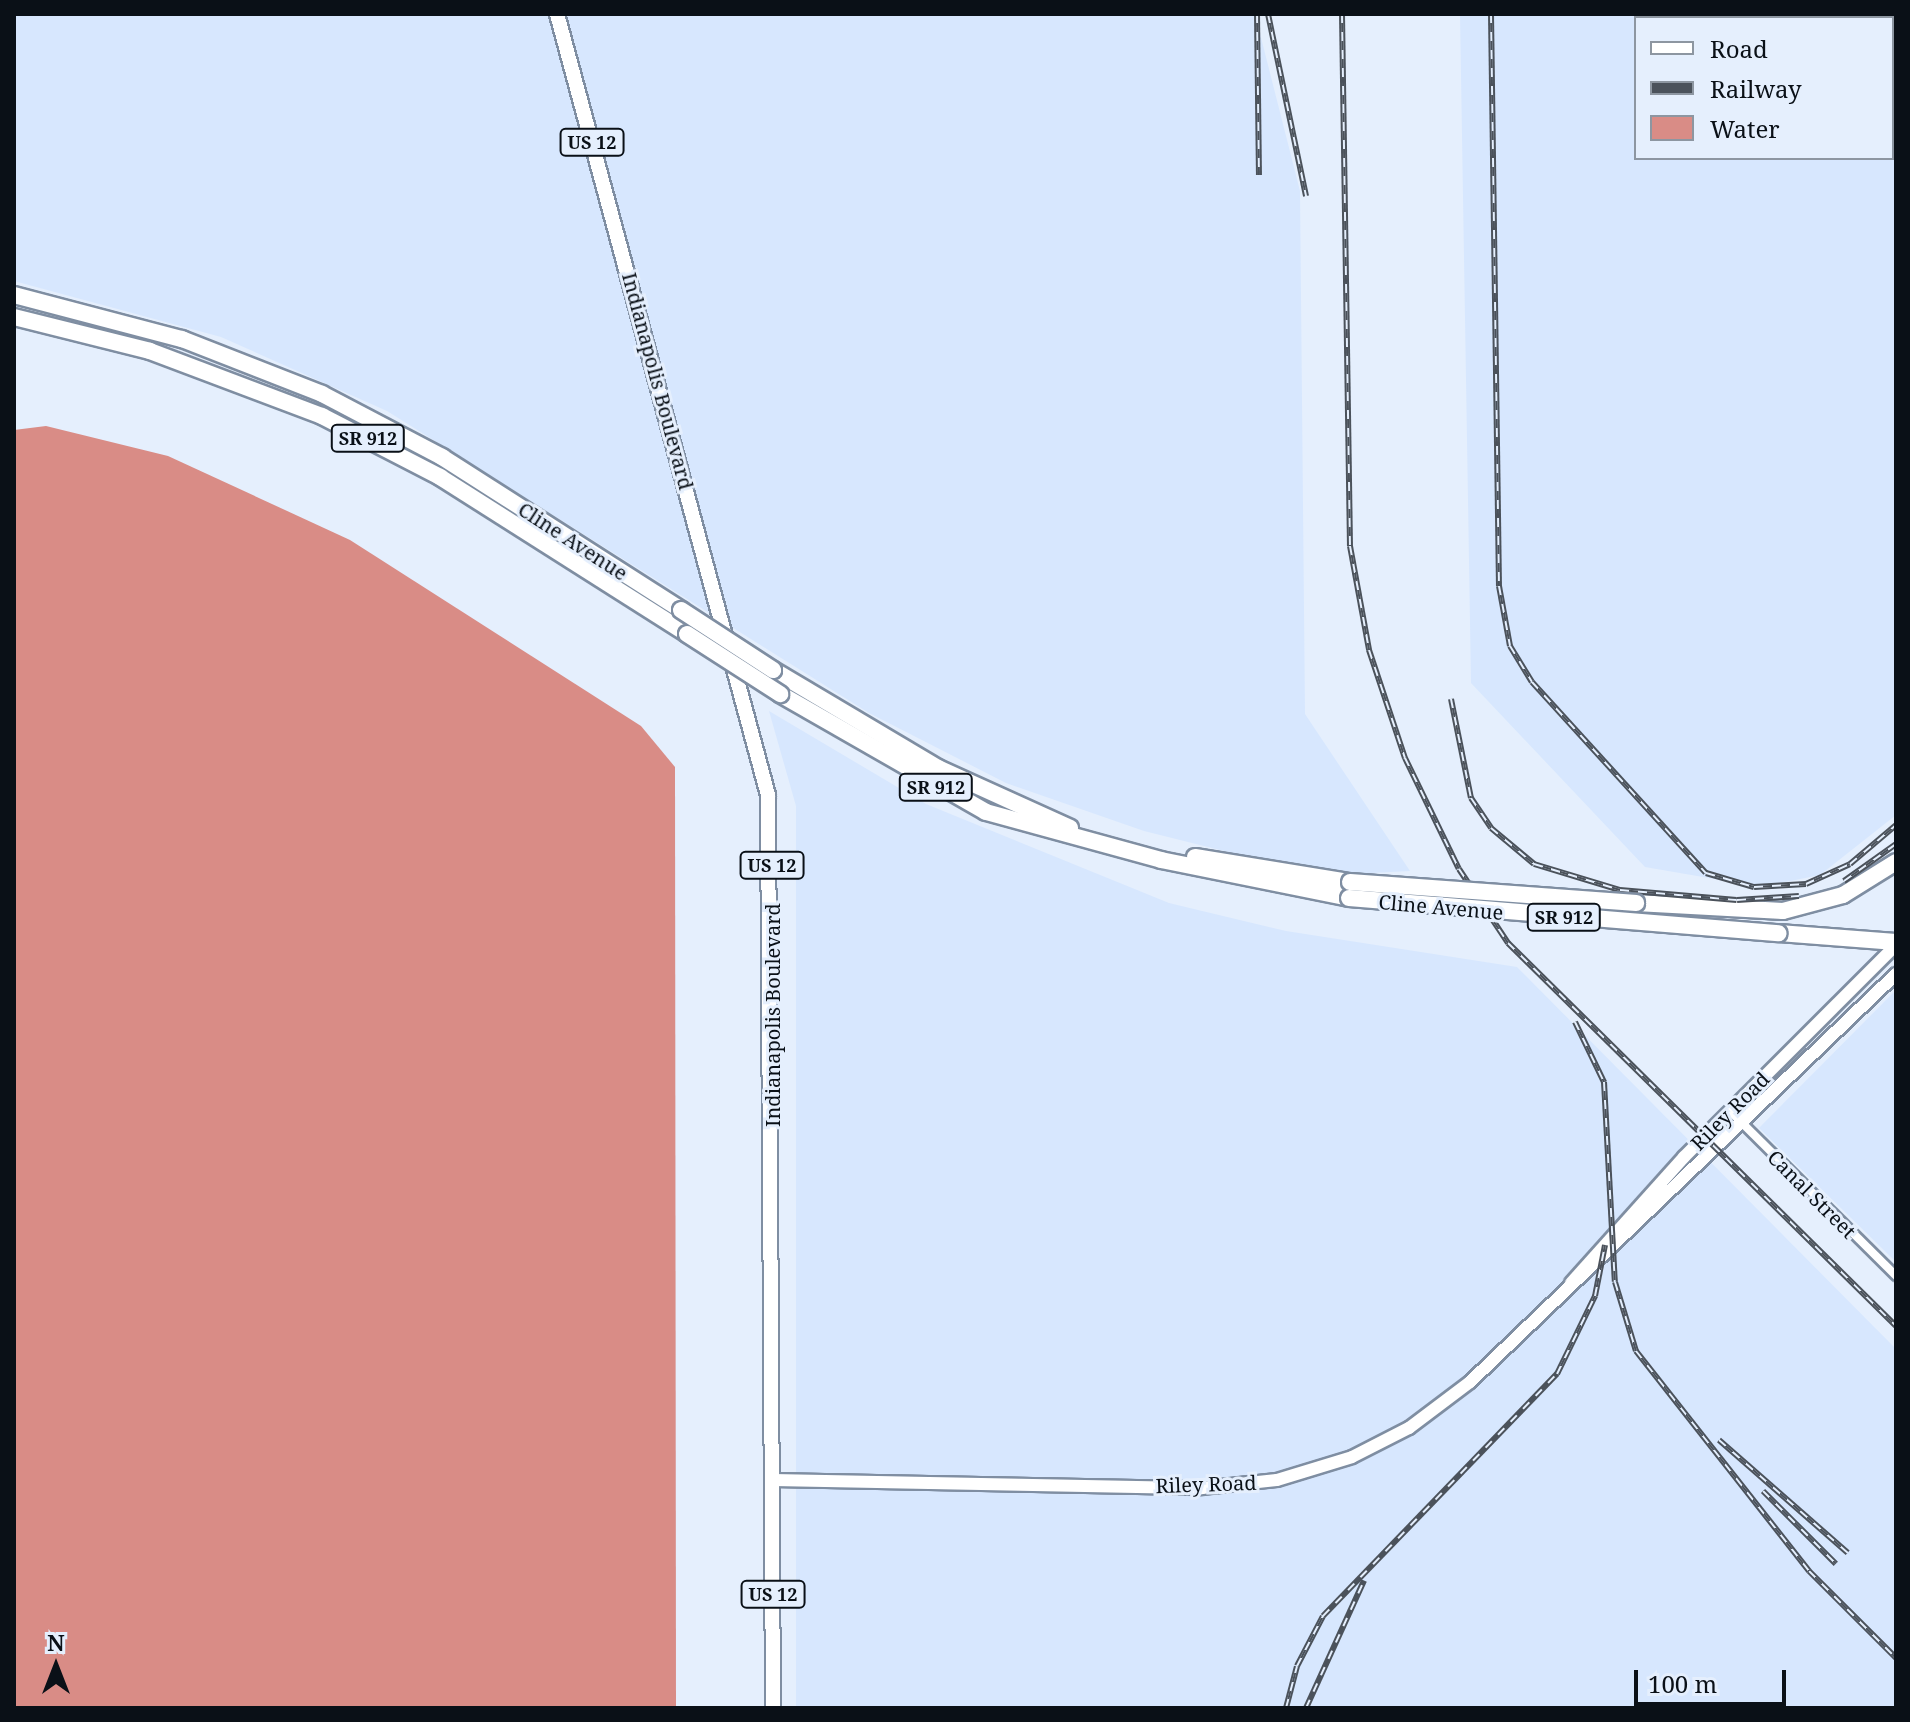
<!DOCTYPE html>
<style>
body{margin:0}
#map{position:relative;width:1910px;height:1722px;overflow:hidden;background:#e5effd;font-family:"Noto Serif",serif}
div>[style]{position:absolute}
.built>*{inset:0;background:#d7e7fe}
.water>*{inset:0;background:#d98c86}
.roads{filter:drop-shadow(2px 0 #7f8ea2) drop-shadow(-2px 0 #7f8ea2) drop-shadow(0 2px #7f8ea2) drop-shadow(0 -2px #7f8ea2)}
.minor>*{height:8px;margin:-4px;padding:0 4px;transform-origin:4px;border-radius:4px;background:#fff}
.secondary>*{height:12px;margin:-6px;padding:0 6px;transform-origin:6px;border-radius:6px;background:#fff}
.primary>*{height:14px;margin:-7px;padding:0 7px;transform-origin:7px;border-radius:7px;background:#fff}
.motorway>*{height:16px;margin:-8px;padding:0 8px;transform-origin:8px;border-radius:8px;background:#fff}
.rail>*{height:6px;margin-top:-3px;transform-origin:0;background:repeating-linear-gradient(90deg,#e5effd 0 9px,#4b525b 0 18px);box-sizing:border-box;border-block:2px solid #4b525b}
.bridges{filter:drop-shadow(2px 0 #7f8ea2) drop-shadow(-2px 0 #7f8ea2) drop-shadow(0 2px #7f8ea2) drop-shadow(0 -2px #7f8ea2)}
.motorway-bridge>*{height:16px;margin:-8px;padding:0 8px;transform-origin:8px;border-radius:8px;background:#fff}
span{translate:-50% -50%;white-space:nowrap;text-align:center;line-height:1.15;-webkit-text-stroke:6px #e5effd;paint-order:stroke}
.shield-label span{padding:2px 6px;background:#e5effd;border:2px solid;border-radius:6px;-webkit-text-stroke-width:0}
.shield-label{font-size:18px;color:#0a1017;font-weight:700}
.street-label{font-size:20px;color:#0a1017}
.frame{position:absolute;inset:0;border:16px solid #0a1017;pointer-events:none}
.legend{position:absolute;left:1634px;top:16px;width:260px;height:144px;box-sizing:border-box;background:#e5effd;border:2px solid #8d96a1;margin:0;padding:10px 14px;list-style:none;font-size:24px;color:#0a1017}
.legend li{display:flex;align-items:center;gap:16px;height:40px}
.legend b{width:40px;border:2px solid #8d96a1}
.north{position:absolute;left:16px;top:1626px;width:80px;height:80px;-webkit-text-stroke:6px #e5effd;paint-order:stroke;rotate:0deg;font-size:22px;font-weight:700;line-height:32px;text-align:center;color:#0a1017}
.north::after{content:'';display:block;margin:auto;width:28px;height:36px;background:#0a1017;clip-path:polygon(50% 0,100% 100%,50% 72%,0 100%)}
.scale{position:absolute;left:1634px;top:1670px;width:152px;height:36px;box-sizing:border-box;border:4px solid #0a1017;border-top:0;padding-left:10px;font-size:24px;line-height:28px;white-space:nowrap;color:#0a1017;-webkit-text-stroke:6px #e5effd;paint-order:stroke}
</style>
<div id="map">
<div class="built">
<i style="clip-path:polygon(14px 14px,1255px 14px,1300px 191px,1305px 714px,1410px 871px,1351px 874px,1280px 865px,1144px 831px,1006px 783px,869px 713px,387px 411px,221px 337px,14px 281px)"></i>
<i style="clip-path:polygon(evenodd,1460px 14px,1896px 14px,1896px 815px,1820px 875px,1761px 887px,1645px 867px,1471px 683px,1460px 14px,1636px 18px,1892px 18px,1892px 158px,1636px 158px,1636px 18px)"></i>
<i style="clip-path:polygon(769px 711px,926px 804px,1169px 903px,1286px 931px,1517px 967px,1896px 1349px,1896px 1708px,796px 1708px,796px 806px)"></i>
<i style="clip-path:polygon(1896px 990px,1896px 1262px,1759px 1128px)"></i>
</div>
<div class="water">
<i style="clip-path:polygon(46px 426px,168px 456px,350px 540px,641px 726px,675px 767px,676px 1708px,14px 1708px,14px 430px)"></i>
</div>
<div class="roads">
<div class="minor">
<i style="left:1730px;top:1111px;width:234px;rotate:44.8deg"></i>
</div>
<div class="secondary">
<i style="left:1571px;top:1283px;width:169px;rotate:-48.1deg"></i>
<i style="left:1684px;top:1157px;width:300px;rotate:-45deg"></i>
<i style="left:773px;top:1480px;width:429px;rotate:1.1deg"></i>
<i style="left:1202px;top:1488px;width:75px;rotate:-6.1deg"></i>
<i style="left:1277px;top:1480px;width:78px;rotate:-17deg"></i>
<i style="left:1352px;top:1457px;width:64px;rotate:-27deg"></i>
<i style="left:1409px;top:1428px;width:76px;rotate:-37deg"></i>
<i style="left:1470px;top:1382px;width:590px;rotate:-43.76deg"></i>
</div>
<div class="primary">
<i style="left:557px;top:14px;width:809px;rotate:74.88deg"></i>
<i style="left:768px;top:795px;width:913px;rotate:89.69deg"></i>
</div>
<div class="motorway">
<i style="left:14px;top:295px;width:174px;rotate:14.7deg"></i>
<i style="left:182px;top:339px;width:150px;rotate:21.4deg"></i>
<i style="left:322px;top:394px;width:136px;rotate:27.7deg"></i>
<i style="left:442px;top:457px;width:284px;rotate:32.6deg"></i>
<i style="left:14px;top:317px;width:140px;rotate:14deg"></i>
<i style="left:150px;top:351px;width:184px;rotate:20.7deg"></i>
<i style="left:322px;top:416px;width:133px;rotate:27.3deg"></i>
<i style="left:440px;top:477px;width:293px;rotate:32.4deg"></i>
<i style="left:773px;top:670px;width:192px;rotate:30.7deg"></i>
<i style="left:938px;top:768px;width:145px;rotate:24.4deg"></i>
<i style="left:780px;top:694px;width:237px;rotate:29.8deg"></i>
<i style="left:986px;top:812px;width:181px;rotate:15.3deg"></i>
<i style="left:1161px;top:860px;width:192px;rotate:11.4deg"></i>
<i style="left:1195px;top:857px;width:157px;rotate:9.2deg"></i>
<i style="left:1636px;top:903px;width:147px;rotate:3.1deg"></i>
<i style="left:1783px;top:911px;width:62px;rotate:-14.9deg"></i>
<i style="left:1843px;top:895px;width:62px;rotate:-31.9deg"></i>
<i style="left:1779px;top:933px;width:117px;rotate:4.4deg"></i>
</div>
</div>
<div class="rail">
<i style="left:1257px;top:14px;width:161px;rotate:89.3deg"></i>
<i style="left:1268px;top:14px;width:186px;rotate:78.2deg"></i>
<i style="left:1342px;top:14px;width:532px;rotate:89.14deg"></i>
<i style="left:1350px;top:546px;width:106px;rotate:79.6deg"></i>
<i style="left:1369px;top:650px;width:114px;rotate:71.6deg"></i>
<i style="left:1405px;top:758px;width:123px;rotate:64.1deg"></i>
<i style="left:1459px;top:869px;width:89px;rotate:56.5deg"></i>
<i style="left:1508px;top:943px;width:545px;rotate:44.63deg"></i>
<i style="left:1491px;top:14px;width:572px;rotate:89.2deg"></i>
<i style="left:1499px;top:586px;width:61px;rotate:79.6deg"></i>
<i style="left:1510px;top:646px;width:42px;rotate:58.6deg"></i>
<i style="left:1532px;top:682px;width:258px;rotate:47.7deg"></i>
<i style="left:1706px;top:873px;width:50px;rotate:16.3deg"></i>
<i style="left:1754px;top:887px;width:52px;rotate:-3.3deg"></i>
<i style="left:1806px;top:884px;width:48px;rotate:-24.4deg"></i>
<i style="left:1850px;top:864px;width:60px;rotate:-40.3deg"></i>
<i style="left:1451px;top:699px;width:101px;rotate:78.6deg"></i>
<i style="left:1471px;top:798px;width:36px;rotate:56deg"></i>
<i style="left:1491px;top:828px;width:56px;rotate:39.9deg"></i>
<i style="left:1534px;top:864px;width:90px;rotate:16.8deg"></i>
<i style="left:1620px;top:890px;width:117px;rotate:4.9deg"></i>
<i style="left:1737px;top:900px;width:62px;rotate:-3.7deg"></i>
<i style="left:1844px;top:881px;width:64px;rotate:-35.4deg"></i>
<i style="left:1575px;top:1022px;width:67px;rotate:64.2deg"></i>
<i style="left:1604px;top:1082px;width:200px;rotate:86.9deg"></i>
<i style="left:1615px;top:1282px;width:72px;rotate:73.1deg"></i>
<i style="left:1636px;top:1351px;width:280px;rotate:51.8deg"></i>
<i style="left:1809px;top:1571px;width:123px;rotate:45deg"></i>
<i style="left:1719px;top:1440px;width:171px;rotate:41.2deg"></i>
<i style="left:1763px;top:1491px;width:103px;rotate:45deg"></i>
<i style="left:1286px;top:1708px;width:43px;rotate:-75.3deg"></i>
<i style="left:1297px;top:1666px;width:56px;rotate:-62.5deg"></i>
<i style="left:1323px;top:1616px;width:337px;rotate:-46deg"></i>
<i style="left:1557px;top:1374px;width:87px;rotate:-64deg"></i>
<i style="left:1595px;top:1296px;width:52px;rotate:-78.9deg"></i>
<i style="left:1306px;top:1708px;width:140px;rotate:-65.5deg"></i>
</div>
<div class="bridges">
<div class="motorway-bridge">
<i style="left:681px;top:610px;width:110px;rotate:33.1deg"></i>
<i style="left:687px;top:634px;width:111px;rotate:32.8deg"></i>
<i style="left:1350px;top:882px;width:287px;rotate:4.2deg"></i>
<i style="left:1349px;top:898px;width:431px;rotate:4.7deg"></i>
</div>
</div>
<div class="shield-label">
<span style="left:592px;top:142px">US 12</span>
<span style="left:368px;top:438px">SR 912</span>
<span style="left:936px;top:787px">SR 912</span>
<span style="left:772px;top:865px">US 12</span>
<span style="left:1564px;top:917px">SR 912</span>
<span style="left:773px;top:1594px">US 12</span>
</div>
<div class="street-label">
<span style="left:658px;top:381px;rotate:75deg">Indianapolis Boulevard</span>
<span style="left:573px;top:541px;rotate:33deg">Cline Avenue</span>
<span style="left:1441px;top:907px;rotate:5deg">Cline Avenue</span>
<span style="left:772px;top:1015px;rotate:-90deg">Indianapolis Boulevard</span>
<span style="left:1730px;top:1111px;rotate:-45deg">Riley Road</span>
<span style="left:1812px;top:1194px;rotate:45deg">Canal Street</span>
<span style="left:1206px;top:1484px;rotate:-2deg">Riley Road</span>
</div>
<div class="frame"></div>
<ul class="legend">
<li><b style="height:10px;background:#fff"></b>Road</li>
<li><b style="height:10px;background:#4b525b"></b>Railway</li>
<li><b style="height:22px;background:#d98c86"></b>Water</li>
</ul>
<div class="north">N</div>
<div class="scale">100 m</div>
</div>
